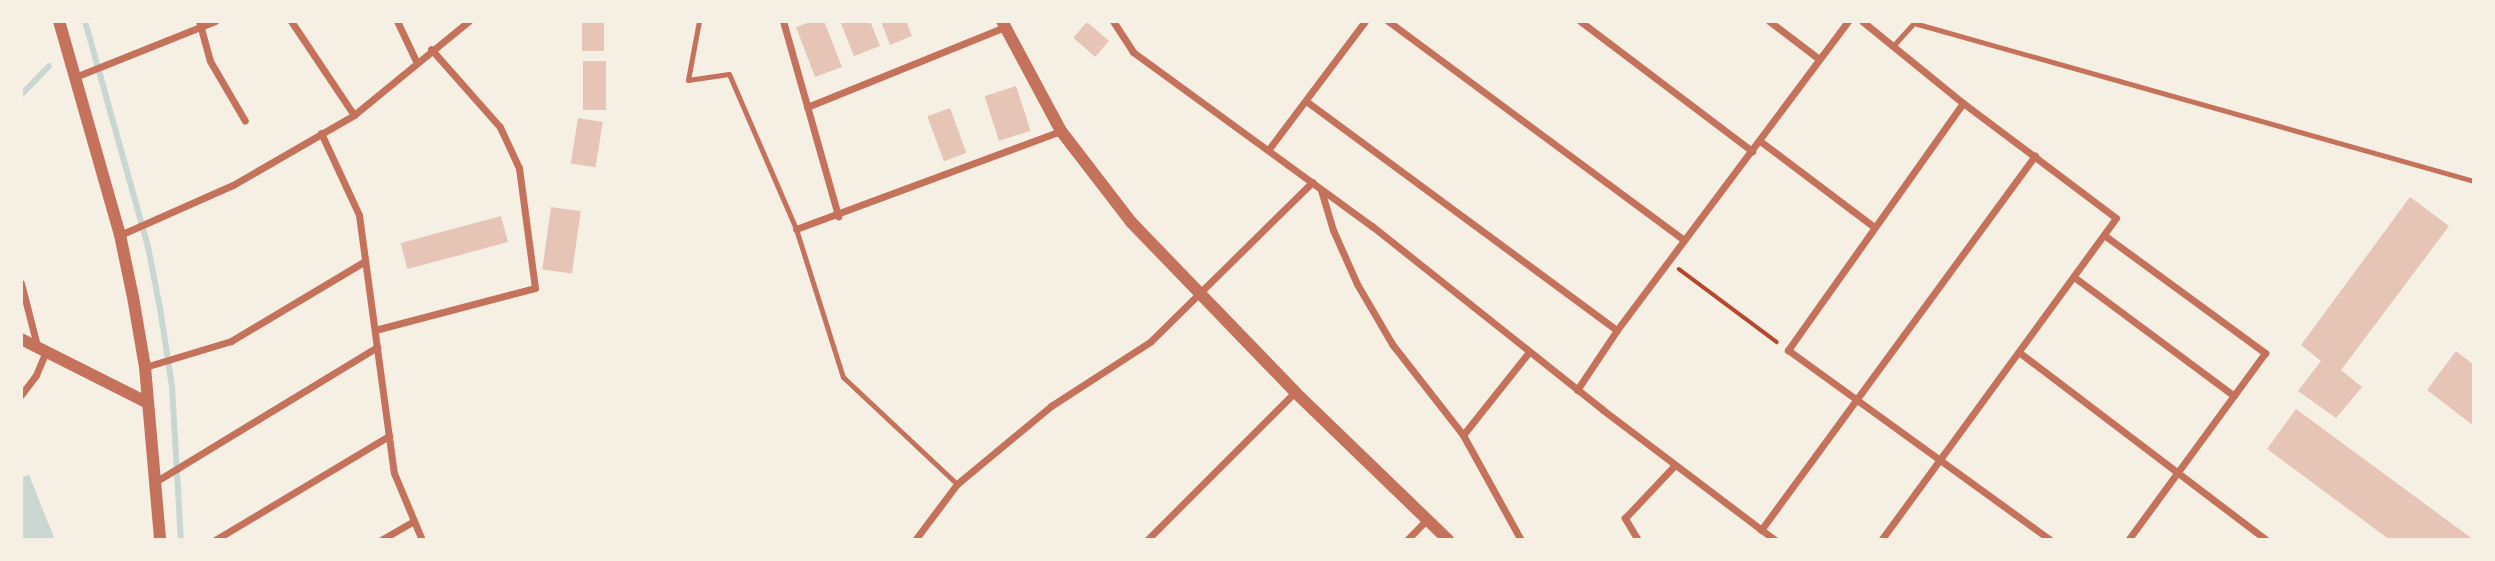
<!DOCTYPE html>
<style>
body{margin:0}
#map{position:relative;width:2495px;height:561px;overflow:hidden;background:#f6efe4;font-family:"PT Sans Narrow",sans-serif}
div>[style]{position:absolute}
.water>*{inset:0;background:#c9d6d2}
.stream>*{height:6px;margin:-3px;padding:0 3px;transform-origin:3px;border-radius:3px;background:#c9d6d2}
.building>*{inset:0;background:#e6c5b7;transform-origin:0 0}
.path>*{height:3.5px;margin:-1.75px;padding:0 1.75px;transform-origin:1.75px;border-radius:1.75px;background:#b5482f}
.service>*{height:5px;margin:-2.5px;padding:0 2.5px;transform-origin:2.5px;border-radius:2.5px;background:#c5725c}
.minor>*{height:7px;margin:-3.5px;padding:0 3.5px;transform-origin:3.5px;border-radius:3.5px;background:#c5725c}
.tertiary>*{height:12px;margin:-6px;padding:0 6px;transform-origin:6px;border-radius:6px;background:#c5725c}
span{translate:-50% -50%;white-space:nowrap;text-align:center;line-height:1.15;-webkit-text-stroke:6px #f6efe4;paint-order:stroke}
.frame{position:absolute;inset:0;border:23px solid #f6efe4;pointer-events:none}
</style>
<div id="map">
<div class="water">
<i style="clip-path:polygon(29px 475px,55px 540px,21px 540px,21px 478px)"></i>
</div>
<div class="stream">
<i style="left:85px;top:21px;width:235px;rotate:74.4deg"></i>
<i style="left:148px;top:247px;width:62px;rotate:78.9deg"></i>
<i style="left:160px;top:308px;width:79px;rotate:81.3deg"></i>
<i style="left:172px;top:386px;width:154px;rotate:86.7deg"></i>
<i style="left:21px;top:95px;width:40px;rotate:-46deg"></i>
</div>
<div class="building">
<i style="left:582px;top:21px;width:22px;height:30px"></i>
<i style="clip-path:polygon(813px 21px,824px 21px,842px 67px,815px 77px,796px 27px)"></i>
<i style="clip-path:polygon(840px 21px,870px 21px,880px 46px,854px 56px)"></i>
<i style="clip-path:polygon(881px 21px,906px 21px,912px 36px,890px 45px)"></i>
<i style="left:1087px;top:22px;width:29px;height:21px;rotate:41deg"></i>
<i style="left:583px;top:61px;width:23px;height:49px"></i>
<i style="left:1016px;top:86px;width:47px;height:33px;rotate:72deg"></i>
<i style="left:950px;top:108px;width:48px;height:24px;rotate:70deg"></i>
<i style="left:578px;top:118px;width:25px;height:46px;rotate:9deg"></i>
<i style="clip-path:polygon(2410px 197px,2449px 226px,2341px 370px,2362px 387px,2336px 418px,2298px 391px,2321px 361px,2301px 345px)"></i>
<i style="left:551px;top:207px;width:30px;height:63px;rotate:8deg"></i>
<i style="left:501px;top:216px;width:27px;height:104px;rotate:75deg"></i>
<i style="clip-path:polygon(2456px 351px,2474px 365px,2474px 426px,2427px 390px)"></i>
<i style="clip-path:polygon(2296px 409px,2474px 540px,2390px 540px,2267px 449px)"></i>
</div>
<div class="path">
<i style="left:1679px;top:269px;width:122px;rotate:36.7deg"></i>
</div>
<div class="service">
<i style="left:699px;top:21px;width:60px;rotate:100.6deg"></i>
<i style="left:688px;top:80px;width:41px;rotate:-8.3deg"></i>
<i style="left:729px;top:74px;width:169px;rotate:66.6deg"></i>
<i style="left:796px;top:229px;width:155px;rotate:72.4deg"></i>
<i style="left:843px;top:377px;width:156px;rotate:43.2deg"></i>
<i style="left:1893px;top:46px;width:31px;rotate:-48deg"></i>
<i style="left:1914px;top:23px;width:582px;rotate:15.76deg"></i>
</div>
<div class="minor">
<i style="left:199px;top:21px;width:41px;rotate:74.6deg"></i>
<i style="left:210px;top:61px;width:69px;rotate:59.7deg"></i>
<i style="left:291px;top:21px;width:113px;rotate:56.2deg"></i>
<i style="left:397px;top:21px;width:44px;rotate:64.6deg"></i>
<i style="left:783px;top:21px;width:203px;rotate:74.2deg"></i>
<i style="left:1113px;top:21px;width:37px;rotate:57deg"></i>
<i style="left:1133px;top:52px;width:296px;rotate:36.1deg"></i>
<i style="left:1372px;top:226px;width:295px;rotate:38.5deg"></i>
<i style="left:1603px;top:410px;width:216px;rotate:37.1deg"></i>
<i style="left:1388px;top:21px;width:368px;rotate:36.5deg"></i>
<i style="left:1580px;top:21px;width:216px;rotate:37.1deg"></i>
<i style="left:1769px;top:21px;width:63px;rotate:37.2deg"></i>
<i style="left:1862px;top:21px;width:130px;rotate:39.1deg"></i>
<i style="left:1963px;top:103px;width:191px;rotate:36.9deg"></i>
<i style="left:2116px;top:218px;width:399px;rotate:126.1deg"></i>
<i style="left:75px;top:77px;width:151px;rotate:-21.8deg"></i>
<i style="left:1306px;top:101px;width:386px;rotate:36.4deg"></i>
<i style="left:1963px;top:103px;width:303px;rotate:125.3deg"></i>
<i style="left:1788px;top:350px;width:324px;rotate:35.9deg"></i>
<i style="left:807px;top:107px;width:214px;rotate:-22deg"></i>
<i style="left:321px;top:133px;width:90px;rotate:65.1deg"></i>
<i style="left:359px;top:215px;width:260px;rotate:82.3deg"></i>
<i style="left:394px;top:473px;width:73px;rotate:67.3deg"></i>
<i style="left:1760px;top:141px;width:141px;rotate:37deg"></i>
<i style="left:1269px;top:149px;width:160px;rotate:-53.1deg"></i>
<i style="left:1321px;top:190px;width:42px;rotate:73.3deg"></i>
<i style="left:1333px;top:230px;width:59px;rotate:66deg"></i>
<i style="left:1357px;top:284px;width:69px;rotate:59.7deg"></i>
<i style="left:1392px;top:344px;width:115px;rotate:52deg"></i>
<i style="left:1463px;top:435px;width:120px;rotate:61.1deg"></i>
<i style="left:796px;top:229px;width:283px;rotate:-20.3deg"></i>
<i style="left:120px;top:235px;width:124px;rotate:-23.9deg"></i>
<i style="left:233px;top:185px;width:140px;rotate:-30deg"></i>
<i style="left:354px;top:115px;width:149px;rotate:-39.3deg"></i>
<i style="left:2104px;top:235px;width:200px;rotate:36.2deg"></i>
<i style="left:2265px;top:353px;width:232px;rotate:126.2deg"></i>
<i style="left:2074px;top:277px;width:199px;rotate:36.6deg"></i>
<i style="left:21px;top:283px;width:65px;rotate:75.7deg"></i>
<i style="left:375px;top:330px;width:165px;rotate:-14.7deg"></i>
<i style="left:535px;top:288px;width:121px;rotate:-97.6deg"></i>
<i style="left:519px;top:168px;width:45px;rotate:-114.9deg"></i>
<i style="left:500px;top:127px;width:104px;rotate:-131.5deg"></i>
<i style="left:2020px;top:353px;width:309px;rotate:37.2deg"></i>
<i style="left:145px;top:367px;width:90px;rotate:-16.8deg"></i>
<i style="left:231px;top:341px;width:156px;rotate:-30.8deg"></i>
<i style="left:1577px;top:390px;width:72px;rotate:-56.3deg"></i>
<i style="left:1617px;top:330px;width:386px;rotate:-53.2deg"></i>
<i style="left:21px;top:395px;width:25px;rotate:-53deg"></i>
<i style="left:36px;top:375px;width:25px;rotate:-67deg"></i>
<i style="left:1463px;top:435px;width:106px;rotate:-51.5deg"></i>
<i style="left:155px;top:482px;width:260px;rotate:-31.3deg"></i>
<i style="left:1761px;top:530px;width:464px;rotate:-53.8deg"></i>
<i style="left:215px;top:540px;width:203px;rotate:-30.9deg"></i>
<i style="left:381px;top:540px;width:38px;rotate:-30deg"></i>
<i style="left:915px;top:540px;width:70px;rotate:-53.1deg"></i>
<i style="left:957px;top:484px;width:122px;rotate:-39.7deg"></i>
<i style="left:1051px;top:406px;width:118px;rotate:-32.9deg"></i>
<i style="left:1150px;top:342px;width:228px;rotate:-44.6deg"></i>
<i style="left:1147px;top:540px;width:209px;rotate:-45deg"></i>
<i style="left:1407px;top:540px;width:28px;rotate:-46deg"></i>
<i style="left:1638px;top:540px;width:26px;rotate:-121deg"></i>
<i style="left:1625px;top:518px;width:73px;rotate:-46.7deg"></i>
</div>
<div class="tertiary">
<i style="left:59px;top:21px;width:223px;rotate:74.1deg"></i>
<i style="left:120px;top:235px;width:63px;rotate:78.2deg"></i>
<i style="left:133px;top:297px;width:71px;rotate:80.3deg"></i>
<i style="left:145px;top:367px;width:174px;rotate:85deg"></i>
<i style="left:1002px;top:21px;width:125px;rotate:61.8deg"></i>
<i style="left:1061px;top:131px;width:115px;rotate:52.4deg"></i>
<i style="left:1131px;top:222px;width:236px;rotate:46deg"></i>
<i style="left:1295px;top:392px;width:213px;rotate:44deg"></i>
<i style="left:21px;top:339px;width:142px;rotate:26.7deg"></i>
</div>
<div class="frame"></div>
</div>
